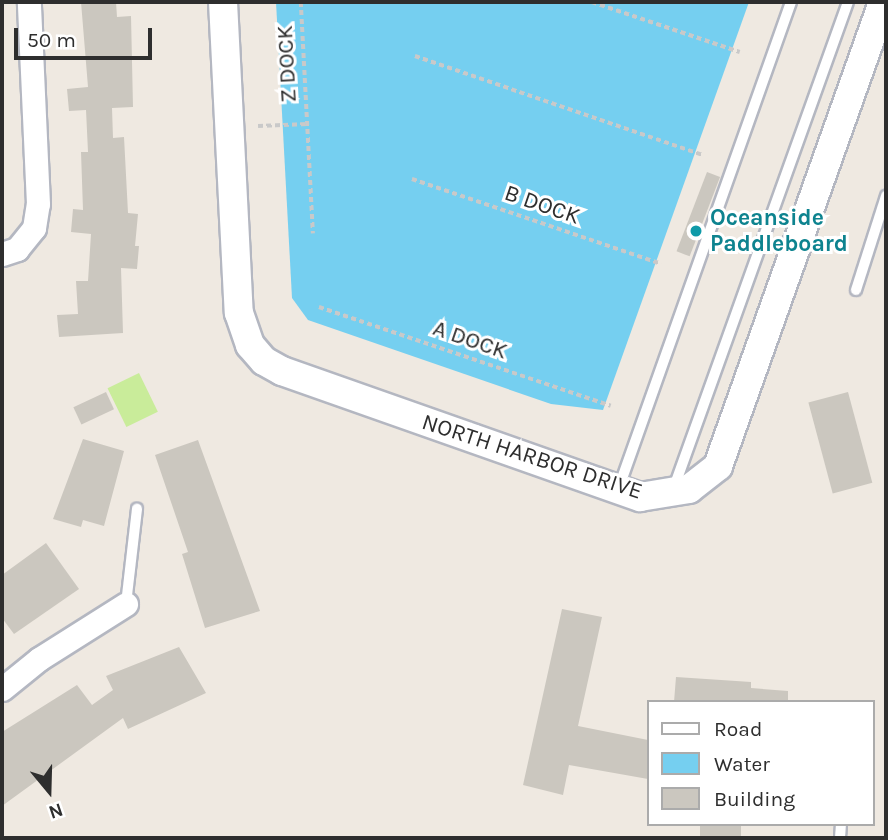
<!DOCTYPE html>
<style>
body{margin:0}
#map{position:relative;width:888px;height:840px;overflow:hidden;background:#efe9e1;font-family:Karla,sans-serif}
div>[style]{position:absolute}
.pitch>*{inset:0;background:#c9ec9a;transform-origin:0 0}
.water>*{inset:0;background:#75cff0}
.building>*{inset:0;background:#cbc7bf;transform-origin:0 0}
.path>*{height:3.5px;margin-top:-1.75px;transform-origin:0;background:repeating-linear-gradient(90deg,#c9c9c9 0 5px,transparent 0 8.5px)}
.roads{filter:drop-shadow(2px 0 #b4b7c1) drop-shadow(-2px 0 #b4b7c1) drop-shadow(0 2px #b4b7c1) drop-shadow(0 -2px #b4b7c1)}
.service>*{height:10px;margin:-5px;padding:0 5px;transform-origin:5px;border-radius:5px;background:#fff}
.minor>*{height:23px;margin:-11.5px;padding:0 11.5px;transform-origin:11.5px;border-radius:11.5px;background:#fff}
.tertiary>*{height:28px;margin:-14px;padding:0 14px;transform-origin:14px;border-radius:14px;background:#fff}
.dots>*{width:19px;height:19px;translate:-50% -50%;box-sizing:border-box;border:4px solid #fff;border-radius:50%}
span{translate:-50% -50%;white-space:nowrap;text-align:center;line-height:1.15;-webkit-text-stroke:6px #fff;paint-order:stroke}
.street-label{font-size:23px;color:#2e2e2e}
.culture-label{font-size:23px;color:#0d838f;font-weight:700}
.left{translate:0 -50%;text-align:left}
.frame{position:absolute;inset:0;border:4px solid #2e2e2e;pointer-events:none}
.legend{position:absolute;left:647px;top:700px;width:228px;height:126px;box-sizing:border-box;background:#fff;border:2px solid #ababab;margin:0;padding:9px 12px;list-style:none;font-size:21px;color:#2e2e2e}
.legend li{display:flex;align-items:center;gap:14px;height:35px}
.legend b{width:35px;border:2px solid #ababab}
.north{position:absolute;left:14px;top:756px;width:70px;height:70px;-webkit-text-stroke:5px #fff;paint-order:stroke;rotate:161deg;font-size:19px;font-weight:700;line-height:28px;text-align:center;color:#2e2e2e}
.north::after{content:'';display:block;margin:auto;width:24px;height:32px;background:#2e2e2e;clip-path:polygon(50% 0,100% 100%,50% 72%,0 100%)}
.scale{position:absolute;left:14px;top:28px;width:138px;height:32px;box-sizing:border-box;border:4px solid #2e2e2e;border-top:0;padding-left:9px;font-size:21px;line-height:24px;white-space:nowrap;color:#2e2e2e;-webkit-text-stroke:5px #fff;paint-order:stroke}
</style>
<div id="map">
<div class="pitch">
<i style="left:139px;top:373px;width:43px;height:35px;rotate:64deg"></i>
</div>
<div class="water">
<i style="clip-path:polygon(276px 2px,749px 2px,603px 410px,551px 404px,308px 320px,292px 298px)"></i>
</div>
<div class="building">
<i style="clip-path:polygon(81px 2px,116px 2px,117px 17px,131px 16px,133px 107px,112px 108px,113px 138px,124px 137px,128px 213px,138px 214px,135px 246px,139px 246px,137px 269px,121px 268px,123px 333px,59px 337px,57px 315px,78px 314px,76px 281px,88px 281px,91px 234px,71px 232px,73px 209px,83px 210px,81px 152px,88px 152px,86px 110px,69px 111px,67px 89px,88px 87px)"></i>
<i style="left:707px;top:172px;width:14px;height:85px;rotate:21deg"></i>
<i style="left:106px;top:392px;width:19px;height:36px;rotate:65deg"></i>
<i style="left:848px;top:392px;width:94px;height:41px;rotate:75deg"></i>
<i style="clip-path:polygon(83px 439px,124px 451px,104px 526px,83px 520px,81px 527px,53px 519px)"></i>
<i style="clip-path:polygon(198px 440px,260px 611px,205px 628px,182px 554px,188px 552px,155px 455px)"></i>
<i style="clip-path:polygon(46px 543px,79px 589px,14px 634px,2px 618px,2px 575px)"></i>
<i style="clip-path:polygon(562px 609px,602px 617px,578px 726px,648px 740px,648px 779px,569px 765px,563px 795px,523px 785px)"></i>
<i style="clip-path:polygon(179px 647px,206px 693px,128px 729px,123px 718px,2px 806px,2px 732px,77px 685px,92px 705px,113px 690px,106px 676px)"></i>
<i style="clip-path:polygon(676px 677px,751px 682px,751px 688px,788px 691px,788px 702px,674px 702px)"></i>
<i style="left:700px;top:824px;width:41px;height:14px"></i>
</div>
<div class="path">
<i style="left:301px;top:2px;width:232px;rotate:87deg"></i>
<i style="left:592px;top:2px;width:156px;rotate:18.7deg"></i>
<i style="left:415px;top:56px;width:304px;rotate:19deg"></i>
<i style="left:258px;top:126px;width:50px;rotate:-2.3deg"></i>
<i style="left:412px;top:179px;width:263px;rotate:18.8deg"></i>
<i style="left:319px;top:307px;width:308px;rotate:18.7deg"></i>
</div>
<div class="roads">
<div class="service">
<i style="left:856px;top:290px;width:99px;rotate:-72.3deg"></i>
<i style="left:619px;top:487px;width:515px;rotate:-70.47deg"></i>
<i style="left:673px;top:490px;width:518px;rotate:-70.27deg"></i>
<i style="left:126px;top:604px;width:96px;rotate:-83.4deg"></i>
<i style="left:840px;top:838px;width:14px;rotate:-86deg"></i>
</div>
<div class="minor">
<i style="left:2px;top:254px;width:16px;rotate:-18deg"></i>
<i style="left:17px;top:249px;width:27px;rotate:-51deg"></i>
<i style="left:34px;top:228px;width:24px;rotate:-81deg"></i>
<i style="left:38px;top:204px;width:202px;rotate:-92.6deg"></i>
<i style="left:2px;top:689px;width:48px;rotate:-39deg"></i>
<i style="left:39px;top:659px;width:103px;rotate:-32.3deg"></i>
</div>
<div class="tertiary">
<i style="left:223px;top:2px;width:311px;rotate:87.1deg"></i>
<i style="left:239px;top:313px;width:34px;rotate:71deg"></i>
<i style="left:250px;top:345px;width:21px;rotate:49deg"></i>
<i style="left:264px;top:361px;width:21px;rotate:29deg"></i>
<i style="left:282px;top:371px;width:380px;rotate:19.4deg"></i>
<i style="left:640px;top:497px;width:50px;rotate:-9.3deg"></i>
<i style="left:689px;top:489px;width:37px;rotate:-38deg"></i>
<i style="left:718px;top:466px;width:492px;rotate:-70.4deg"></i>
</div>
</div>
<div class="dots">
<i style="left:696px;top:231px;background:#0f9aa8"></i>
</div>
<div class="street-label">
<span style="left:287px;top:64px;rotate:-93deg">Z DOCK</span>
<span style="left:542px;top:205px;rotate:19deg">B DOCK</span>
<span style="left:470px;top:340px;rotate:19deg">A DOCK</span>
<span style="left:532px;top:457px;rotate:18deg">NORTH HARBOR DRIVE</span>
</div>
<div class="culture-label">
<span class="left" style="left:710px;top:231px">Oceanside<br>Paddleboard</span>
</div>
<div class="frame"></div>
<ul class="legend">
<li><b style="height:9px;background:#fff"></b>Road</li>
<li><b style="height:19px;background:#75cff0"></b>Water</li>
<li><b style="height:19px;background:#cbc7bf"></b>Building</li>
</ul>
<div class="north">N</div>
<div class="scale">50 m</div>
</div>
